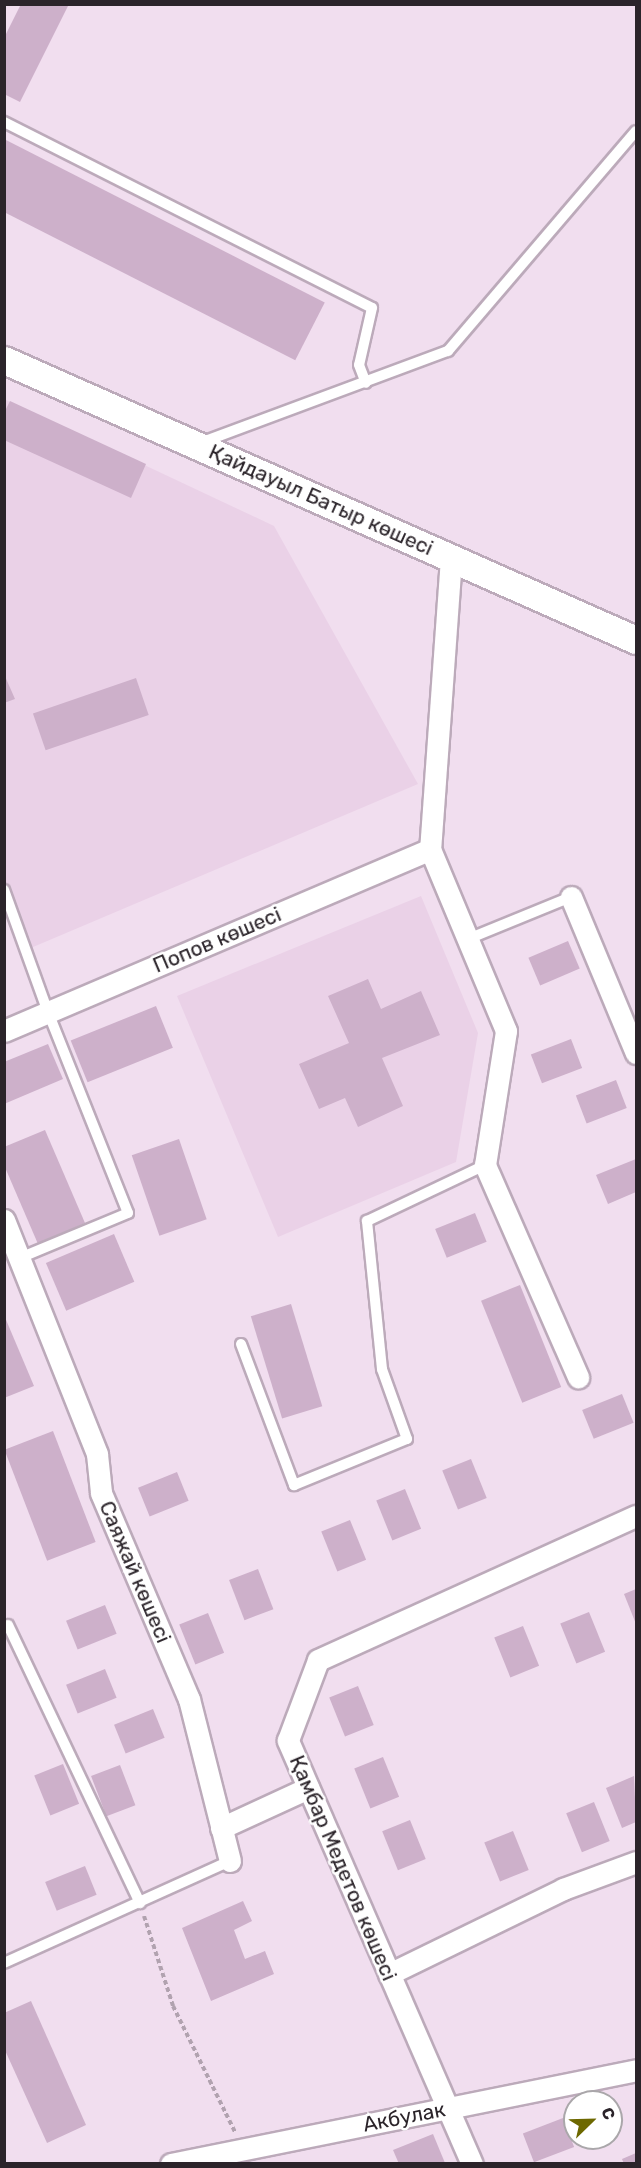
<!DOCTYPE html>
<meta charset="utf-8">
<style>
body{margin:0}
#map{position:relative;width:641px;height:2168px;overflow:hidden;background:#f1deef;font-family:Rubik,sans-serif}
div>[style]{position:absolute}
.built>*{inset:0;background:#ead1e7}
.building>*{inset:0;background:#cdb0ca;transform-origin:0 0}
.path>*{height:4px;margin-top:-2px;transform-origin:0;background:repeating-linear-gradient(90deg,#b1a2af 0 4.5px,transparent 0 7.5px)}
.roads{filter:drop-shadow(2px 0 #bcaaba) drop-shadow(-2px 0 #bcaaba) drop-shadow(0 2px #bcaaba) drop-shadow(0 -2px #bcaaba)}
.service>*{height:10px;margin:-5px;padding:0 5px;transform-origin:5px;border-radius:5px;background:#fff}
.minor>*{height:21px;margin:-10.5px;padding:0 10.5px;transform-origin:10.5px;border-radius:10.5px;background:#fff}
.tertiary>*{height:27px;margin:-13.5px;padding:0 13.5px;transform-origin:13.5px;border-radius:13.5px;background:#fff}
span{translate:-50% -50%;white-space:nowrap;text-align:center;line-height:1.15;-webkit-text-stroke:5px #fff;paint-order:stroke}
.street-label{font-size:21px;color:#2b242a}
.frame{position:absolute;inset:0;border:6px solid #2b242a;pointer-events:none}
.north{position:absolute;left:563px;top:2090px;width:60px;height:60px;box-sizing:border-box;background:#fff;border:2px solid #aaa7aa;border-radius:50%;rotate:67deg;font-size:16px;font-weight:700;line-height:24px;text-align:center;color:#2b242a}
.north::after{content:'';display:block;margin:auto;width:21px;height:27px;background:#6d6800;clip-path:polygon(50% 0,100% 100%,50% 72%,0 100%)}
</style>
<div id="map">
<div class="built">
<i style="clip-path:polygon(4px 399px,274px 526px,418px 784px,26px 950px,4px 890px)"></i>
<i style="clip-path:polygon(421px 896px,478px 1033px,456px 1162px,278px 1237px,177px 996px)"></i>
</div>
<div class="building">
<i style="clip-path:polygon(21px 4px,69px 4px,20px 102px,4px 94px,4px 38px)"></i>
<i style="left:4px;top:139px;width:360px;height:65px;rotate:27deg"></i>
<i style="clip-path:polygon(10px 401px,146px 464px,131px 498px,4px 440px,4px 413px)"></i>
<i style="clip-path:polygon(4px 674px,15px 699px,4px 703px)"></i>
<i style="left:136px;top:678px;width:39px;height:109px;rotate:71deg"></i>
<i style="left:568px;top:941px;width:30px;height:43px;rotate:67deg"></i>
<i style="clip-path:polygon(368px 979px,381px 1009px,421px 991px,440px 1035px,382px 1058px,403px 1106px,358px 1127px,345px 1098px,319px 1109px,299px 1064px,349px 1043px,328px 996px)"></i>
<i style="left:156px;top:1006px;width:45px;height:92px;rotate:68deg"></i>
<i style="left:571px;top:1039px;width:31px;height:43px;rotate:69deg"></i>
<i style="clip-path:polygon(48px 1044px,63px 1079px,4px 1104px,4px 1062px)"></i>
<i style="left:616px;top:1080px;width:30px;height:43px;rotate:69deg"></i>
<i style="clip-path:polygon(45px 1130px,85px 1223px,38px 1244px,4px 1165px,4px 1147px)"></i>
<i style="left:179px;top:1139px;width:85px;height:50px;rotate:71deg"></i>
<i style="clip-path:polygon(636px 1159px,636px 1192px,608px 1204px,596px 1175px)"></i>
<i style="left:475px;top:1213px;width:31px;height:43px;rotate:68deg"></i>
<i style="left:114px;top:1234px;width:52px;height:74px;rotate:67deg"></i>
<i style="left:520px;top:1285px;width:110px;height:42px;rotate:68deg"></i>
<i style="left:291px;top:1304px;width:107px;height:42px;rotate:73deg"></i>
<i style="clip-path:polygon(4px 1315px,34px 1386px,4px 1398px)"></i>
<i style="left:622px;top:1394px;width:31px;height:43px;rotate:68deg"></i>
<i style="left:53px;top:1431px;width:119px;height:52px;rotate:69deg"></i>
<i style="left:471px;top:1459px;width:42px;height:31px;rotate:68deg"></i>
<i style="left:177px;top:1472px;width:31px;height:42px;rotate:68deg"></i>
<i style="left:405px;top:1489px;width:43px;height:31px;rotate:68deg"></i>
<i style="left:350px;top:1520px;width:43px;height:31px;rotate:68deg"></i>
<i style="left:258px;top:1569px;width:43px;height:31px;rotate:69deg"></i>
<i style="clip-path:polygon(636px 1589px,636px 1624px,624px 1594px)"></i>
<i style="left:105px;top:1605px;width:31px;height:42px;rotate:68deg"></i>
<i style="left:589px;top:1612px;width:43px;height:31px;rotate:68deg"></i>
<i style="left:208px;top:1613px;width:43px;height:31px;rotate:68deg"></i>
<i style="left:523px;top:1626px;width:43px;height:31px;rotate:68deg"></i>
<i style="left:105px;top:1669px;width:31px;height:42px;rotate:68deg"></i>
<i style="left:358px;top:1686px;width:42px;height:31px;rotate:68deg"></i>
<i style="left:153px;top:1709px;width:31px;height:42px;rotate:68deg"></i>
<i style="left:383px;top:1757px;width:43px;height:31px;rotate:68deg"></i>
<i style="left:63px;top:1764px;width:43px;height:31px;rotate:68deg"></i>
<i style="left:120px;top:1765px;width:43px;height:31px;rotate:69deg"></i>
<i style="clip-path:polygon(634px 1776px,636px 1822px,622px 1828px,606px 1788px)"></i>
<i style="left:594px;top:1802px;width:42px;height:30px;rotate:68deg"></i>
<i style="left:410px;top:1820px;width:42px;height:30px;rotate:68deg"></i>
<i style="left:513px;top:1831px;width:42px;height:31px;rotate:68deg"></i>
<i style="left:85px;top:1866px;width:31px;height:43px;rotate:68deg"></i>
<i style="clip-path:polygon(243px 1901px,252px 1921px,234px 1930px,245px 1959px,265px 1951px,274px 1974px,211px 2001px,182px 1928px)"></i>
<i style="clip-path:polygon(31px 2001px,86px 2125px,47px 2143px,4px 2048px,4px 2013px)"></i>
<i style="left:563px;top:2118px;width:31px;height:43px;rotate:69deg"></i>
<i style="clip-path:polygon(433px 2134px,445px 2163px,399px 2164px,393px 2150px)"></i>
<i style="clip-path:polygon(636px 2153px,636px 2164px,624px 2164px,622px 2159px)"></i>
</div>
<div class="path">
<i style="left:144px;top:1916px;width:95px;rotate:72.1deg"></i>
<i style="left:173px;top:2006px;width:140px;rotate:63.8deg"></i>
</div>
<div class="roads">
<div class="service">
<i style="left:4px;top:122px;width:412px;rotate:26.8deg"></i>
<i style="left:372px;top:308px;width:58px;rotate:102.8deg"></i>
<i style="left:359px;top:365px;width:19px;rotate:69deg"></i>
<i style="left:200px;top:443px;width:265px;rotate:-20.4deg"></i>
<i style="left:448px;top:351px;width:289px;rotate:-49.5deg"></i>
<i style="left:4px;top:890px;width:130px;rotate:70.2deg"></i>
<i style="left:48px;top:1012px;width:216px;rotate:68.3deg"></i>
<i style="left:128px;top:1213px;width:117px;rotate:157.4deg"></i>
<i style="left:468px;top:939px;width:111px;rotate:-22.2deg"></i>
<i style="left:241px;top:1344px;width:151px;rotate:69.4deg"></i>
<i style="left:294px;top:1485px;width:122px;rotate:-22.2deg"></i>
<i style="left:407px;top:1439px;width:74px;rotate:-109.7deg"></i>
<i style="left:382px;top:1369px;width:149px;rotate:-95.8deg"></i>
<i style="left:367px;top:1221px;width:131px;rotate:-25.4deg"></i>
<i style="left:8px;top:1625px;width:308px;rotate:64.6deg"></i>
<i style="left:4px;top:1963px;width:248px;rotate:-24.3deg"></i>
</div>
<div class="minor">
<i style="left:451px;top:558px;width:292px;rotate:94.1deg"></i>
<i style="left:430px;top:849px;width:197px;rotate:67.3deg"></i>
<i style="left:506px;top:1031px;width:136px;rotate:98.9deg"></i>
<i style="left:485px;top:1165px;width:232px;rotate:66.3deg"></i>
<i style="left:571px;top:897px;width:169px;rotate:67.4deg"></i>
<i style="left:4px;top:1031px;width:463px;rotate:-23.1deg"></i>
<i style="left:4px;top:1220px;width:252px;rotate:68.3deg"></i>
<i style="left:97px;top:1454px;width:39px;rotate:84deg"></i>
<i style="left:101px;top:1493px;width:224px;rotate:66.9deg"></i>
<i style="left:189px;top:1699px;width:167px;rotate:75.8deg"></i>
<i style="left:221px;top:1828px;width:96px;rotate:-24.7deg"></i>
<i style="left:389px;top:1974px;width:194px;rotate:-26deg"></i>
<i style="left:563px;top:1889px;width:78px;rotate:-20.3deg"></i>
<i style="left:171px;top:2164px;width:474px;rotate:-11.4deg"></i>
<i style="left:472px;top:2164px;width:462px;rotate:-113.5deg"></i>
<i style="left:288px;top:1740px;width:85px;rotate:-69.4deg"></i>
<i style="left:318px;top:1660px;width:349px;rotate:-24.4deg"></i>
</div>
<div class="tertiary">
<i style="left:4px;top:360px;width:691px;rotate:23.9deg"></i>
</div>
</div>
<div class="street-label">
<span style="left:321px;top:500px;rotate:24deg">Қайдауыл Батыр көшесі</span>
<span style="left:217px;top:940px;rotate:-23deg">Попов көшесі</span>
<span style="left:135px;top:1572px;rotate:67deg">Саяжай көшесі</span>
<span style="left:343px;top:1868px;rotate:67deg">Қамбар Медетов көшесі</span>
<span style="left:404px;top:2117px;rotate:-11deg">Акбулак</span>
</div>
<div class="frame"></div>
<div class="north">С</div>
</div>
